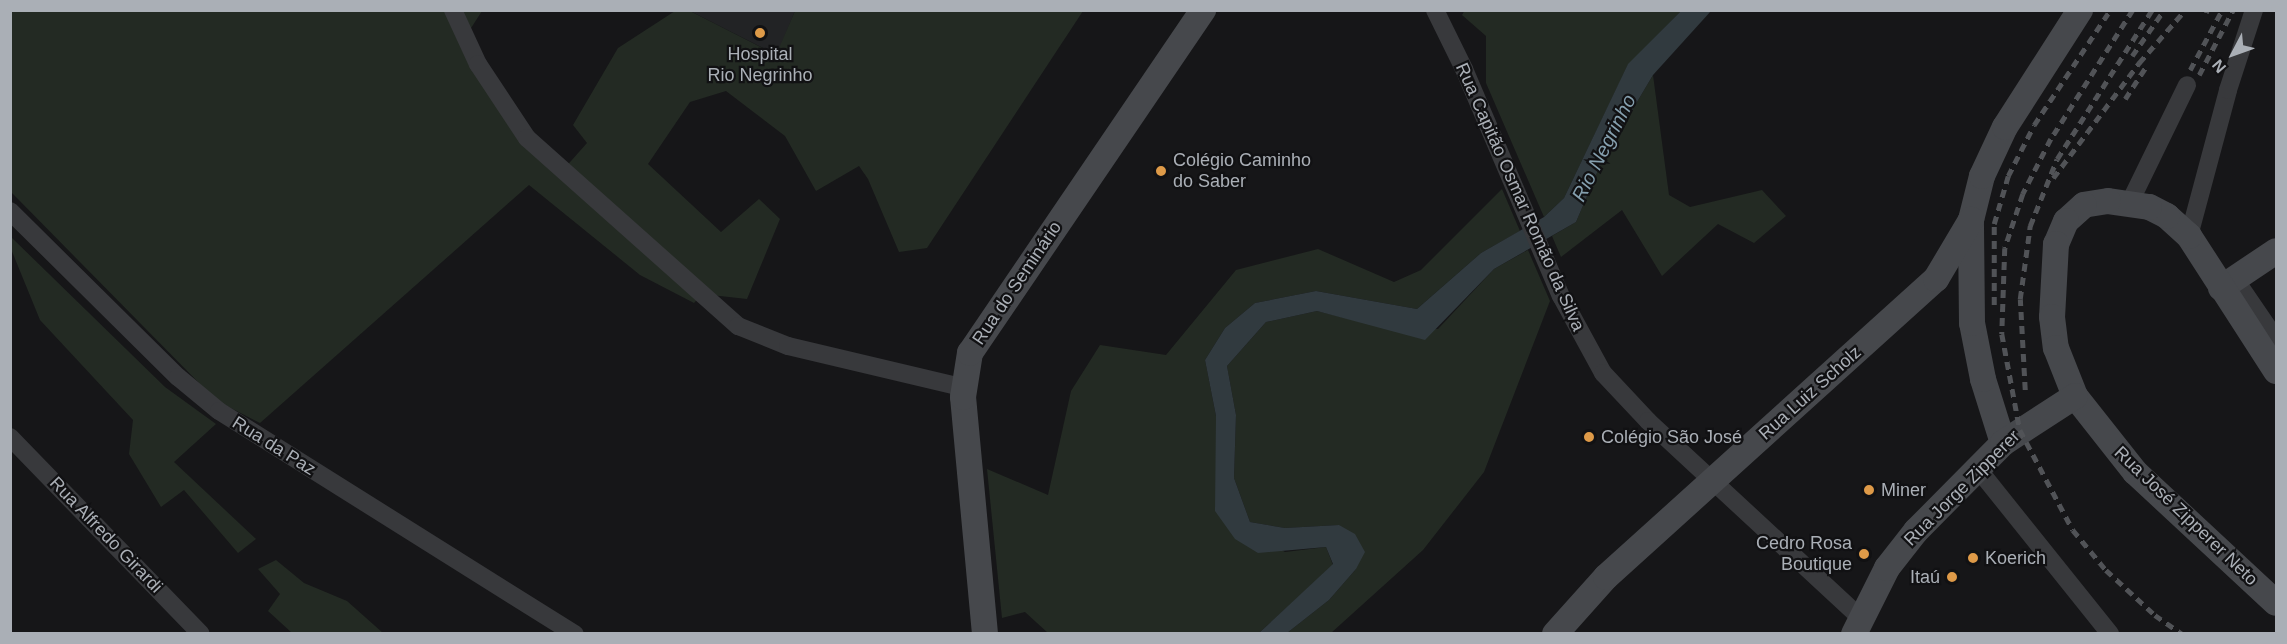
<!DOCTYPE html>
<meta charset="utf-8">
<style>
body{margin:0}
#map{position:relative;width:2287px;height:644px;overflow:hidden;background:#161618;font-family:Helvetica,sans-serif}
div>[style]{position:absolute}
.built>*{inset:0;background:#222325}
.green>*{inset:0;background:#232a23}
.water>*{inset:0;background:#313a3f}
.street>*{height:18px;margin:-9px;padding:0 9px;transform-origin:9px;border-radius:9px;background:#38393c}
.secondary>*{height:26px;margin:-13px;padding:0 13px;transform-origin:13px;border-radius:13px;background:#46484c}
.rail>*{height:4.5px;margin-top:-2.25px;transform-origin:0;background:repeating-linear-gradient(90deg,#515357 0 8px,transparent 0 14px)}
.dots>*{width:16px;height:16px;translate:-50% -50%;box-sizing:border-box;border:3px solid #111113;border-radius:50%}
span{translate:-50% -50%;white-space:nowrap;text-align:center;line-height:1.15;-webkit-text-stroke:4.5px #111113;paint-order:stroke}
.poi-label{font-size:18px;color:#aaafb6}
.left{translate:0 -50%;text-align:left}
.right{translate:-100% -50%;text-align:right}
.street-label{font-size:18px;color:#aaafb6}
.water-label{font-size:20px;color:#859fae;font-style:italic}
.frame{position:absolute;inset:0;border:12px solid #aaafb6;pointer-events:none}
.north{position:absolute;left:2203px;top:24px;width:60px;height:60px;-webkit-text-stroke:4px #111113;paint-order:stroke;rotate:229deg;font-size:16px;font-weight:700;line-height:24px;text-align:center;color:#aaafb6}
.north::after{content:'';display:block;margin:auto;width:21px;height:27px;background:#aaafb6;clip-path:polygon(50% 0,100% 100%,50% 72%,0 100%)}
</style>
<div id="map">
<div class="built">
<i style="clip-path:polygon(690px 11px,795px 11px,777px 55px)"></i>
</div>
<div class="green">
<i style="clip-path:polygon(1465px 10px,1681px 11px,1628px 65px,1564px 198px,1544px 217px,1486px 83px,1486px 36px,1462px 15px)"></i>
<i style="clip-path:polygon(10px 11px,482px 11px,464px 39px,478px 64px,563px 170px,587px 143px,573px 125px,618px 48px,675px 11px,690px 11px,776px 55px,795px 11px,1083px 11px,927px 248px,899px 252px,868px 179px,859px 166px,816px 191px,785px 136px,726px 91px,690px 102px,648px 164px,721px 232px,759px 199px,780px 219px,747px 299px,702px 294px,694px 303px,640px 275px,529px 185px,260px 423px,223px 404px,203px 387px,11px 192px)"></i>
<i style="clip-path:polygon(1653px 75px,1669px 195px,1690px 207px,1762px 190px,1786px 216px,1754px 243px,1718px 224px,1662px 276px,1622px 210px,1561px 257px,1552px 236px,1576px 222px,1602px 161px)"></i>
<i style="clip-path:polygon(1502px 189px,1520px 231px,1481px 253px,1417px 309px,1316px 291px,1255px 303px,1225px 328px,1205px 360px,1216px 416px,1216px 511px,1285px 552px,1326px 547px,1333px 565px,1259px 633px,1048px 633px,1025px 612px,1002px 618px,987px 469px,1048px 495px,1071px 391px,1100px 345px,1166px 355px,1236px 270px,1318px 249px,1394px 282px,1421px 270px)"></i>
<i style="clip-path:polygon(10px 236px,165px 387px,216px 424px,174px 462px,256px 539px,238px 553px,184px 490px,161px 507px,129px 454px,133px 420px,40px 320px,11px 249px)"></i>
<i style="clip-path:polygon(1528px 250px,1550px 301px,1484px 472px,1423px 550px,1331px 633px,1287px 633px,1329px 600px,1356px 569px,1339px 525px,1285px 528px,1250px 522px,1234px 478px,1236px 415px,1227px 366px,1266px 322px,1317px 311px,1370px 324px,1438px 329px,1494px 269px)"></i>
<i style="clip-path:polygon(276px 560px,304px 583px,347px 601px,383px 633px,292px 633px,268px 611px,280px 594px,258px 569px)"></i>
</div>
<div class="water">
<i style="clip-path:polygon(1681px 11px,1711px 11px,1653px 75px,1602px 161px,1576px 222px,1494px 269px,1425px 340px,1317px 311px,1266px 322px,1227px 366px,1236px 415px,1234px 478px,1250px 522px,1285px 528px,1339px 525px,1355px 534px,1365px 552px,1356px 569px,1329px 600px,1287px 633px,1259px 633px,1333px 564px,1326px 547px,1258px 553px,1235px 539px,1215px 511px,1216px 416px,1205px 360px,1225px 328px,1255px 303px,1316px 291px,1417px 309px,1481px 253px,1544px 217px,1564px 198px,1628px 64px)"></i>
</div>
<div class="street">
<i style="left:453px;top:10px;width:60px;rotate:65.2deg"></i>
<i style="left:478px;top:64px;width:89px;rotate:56.5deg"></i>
<i style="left:527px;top:138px;width:283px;rotate:41.7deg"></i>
<i style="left:738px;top:326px;width:54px;rotate:21.8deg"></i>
<i style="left:788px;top:346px;width:179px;rotate:13.3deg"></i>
<i style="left:1435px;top:10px;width:66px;rotate:63.8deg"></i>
<i style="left:1464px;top:69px;width:247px;rotate:66.9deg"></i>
<i style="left:1561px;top:296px;width:88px;rotate:61.4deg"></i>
<i style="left:1603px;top:373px;width:66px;rotate:46.8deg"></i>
<i style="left:1648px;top:421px;width:290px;rotate:42.8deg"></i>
<i style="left:2130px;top:202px;width:130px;rotate:-64deg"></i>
<i style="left:10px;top:211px;width:236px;rotate:44.7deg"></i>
<i style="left:178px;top:377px;width:53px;rotate:39.7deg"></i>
<i style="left:219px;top:411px;width:420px;rotate:32.1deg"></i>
<i style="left:2189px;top:236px;width:151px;rotate:-75deg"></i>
<i style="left:2228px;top:90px;width:84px;rotate:-72deg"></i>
<i style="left:2235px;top:279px;width:73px;rotate:55.7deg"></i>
<i style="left:10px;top:437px;width:274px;rotate:45.9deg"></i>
<i style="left:1978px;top:469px;width:211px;rotate:51.3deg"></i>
</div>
<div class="secondary">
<i style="left:2221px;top:288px;width:66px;rotate:-33.9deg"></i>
<i style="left:2276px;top:371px;width:161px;rotate:-122.8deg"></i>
<i style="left:2189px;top:236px;width:30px;rotate:-138deg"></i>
<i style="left:2167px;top:216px;width:20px;rotate:-153deg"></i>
<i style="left:2149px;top:207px;width:41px;rotate:-171.7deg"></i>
<i style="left:2108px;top:201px;width:24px;rotate:171deg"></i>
<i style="left:2084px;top:205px;width:24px;rotate:138deg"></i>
<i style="left:2066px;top:221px;width:25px;rotate:113deg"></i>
<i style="left:2056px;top:244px;width:73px;rotate:93.1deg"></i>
<i style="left:2052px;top:317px;width:31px;rotate:83deg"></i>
<i style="left:2056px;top:348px;width:52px;rotate:68.4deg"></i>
<i style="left:2075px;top:396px;width:97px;rotate:51.7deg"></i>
<i style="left:2135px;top:472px;width:192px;rotate:42.9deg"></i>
<i style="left:2003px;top:443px;width:67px;rotate:-107.4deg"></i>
<i style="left:1983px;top:379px;width:57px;rotate:-101.1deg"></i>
<i style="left:1972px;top:323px;width:103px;rotate:-90.6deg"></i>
<i style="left:1971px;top:220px;width:45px;rotate:-76deg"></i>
<i style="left:1982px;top:176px;width:54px;rotate:-64.9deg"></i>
<i style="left:2005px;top:127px;width:139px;rotate:-57.3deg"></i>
<i style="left:985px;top:634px;width:238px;rotate:-95.3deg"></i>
<i style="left:963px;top:397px;width:45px;rotate:-81deg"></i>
<i style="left:970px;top:353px;width:415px;rotate:-55.8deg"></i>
<i style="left:1555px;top:634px;width:76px;rotate:-48.2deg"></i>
<i style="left:1606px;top:577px;width:445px;rotate:-42.1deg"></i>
<i style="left:1936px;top:279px;width:69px;rotate:-59.3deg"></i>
<i style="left:1854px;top:634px;width:74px;rotate:-63.4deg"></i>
<i style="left:1887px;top:568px;width:47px;rotate:-51.9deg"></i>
<i style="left:1916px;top:531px;width:124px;rotate:-45.3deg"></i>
<i style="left:2003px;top:443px;width:86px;rotate:-33.1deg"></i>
</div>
<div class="rail">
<i style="left:2133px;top:10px;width:153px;rotate:122.4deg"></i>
<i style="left:2051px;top:139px;width:62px;rotate:117deg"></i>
<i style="left:2023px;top:194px;width:57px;rotate:108.4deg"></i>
<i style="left:2005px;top:248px;width:86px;rotate:92deg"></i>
<i style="left:2002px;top:334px;width:98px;rotate:79.4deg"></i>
<i style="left:2020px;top:430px;width:113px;rotate:62.1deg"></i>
<i style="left:2073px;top:530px;width:52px;rotate:50.5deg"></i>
<i style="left:2106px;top:570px;width:67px;rotate:42.6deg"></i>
<i style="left:2155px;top:615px;width:33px;rotate:35deg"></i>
<i style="left:2206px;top:13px;width:3px;rotate:-72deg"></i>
<i style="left:2132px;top:56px;width:56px;rotate:-55.2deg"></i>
<i style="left:2190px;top:70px;width:68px;rotate:-61.9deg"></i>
<i style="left:2199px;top:75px;width:73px;rotate:-62.4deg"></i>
<i style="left:2125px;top:99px;width:37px;rotate:-57deg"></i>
<i style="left:2053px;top:178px;width:144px;rotate:-53.2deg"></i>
<i style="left:2139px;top:63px;width:70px;rotate:-49deg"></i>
<i style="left:1994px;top:305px;width:81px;rotate:-90deg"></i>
<i style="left:1994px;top:224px;width:50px;rotate:-73.7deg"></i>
<i style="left:2008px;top:176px;width:57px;rotate:-63deg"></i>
<i style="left:2034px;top:125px;width:138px;rotate:-56.5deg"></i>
<i style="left:2025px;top:390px;width:91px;rotate:-93.1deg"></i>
<i style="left:2020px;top:299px;width:74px;rotate:-82.2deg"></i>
<i style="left:2030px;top:226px;width:72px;rotate:-68.1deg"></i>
<i style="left:2057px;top:159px;width:177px;rotate:-57.5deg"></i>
</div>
<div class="dots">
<i style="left:760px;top:33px;background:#de9a48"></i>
<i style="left:1161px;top:171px;background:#de9a48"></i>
<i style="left:1589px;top:437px;background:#de9a48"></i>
<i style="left:1869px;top:490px;background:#de9a48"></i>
<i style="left:1864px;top:554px;background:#de9a48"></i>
<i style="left:1973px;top:558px;background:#de9a48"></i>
<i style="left:1952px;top:577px;background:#de9a48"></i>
</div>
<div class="poi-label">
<span style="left:760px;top:65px">Hospital<br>Rio Negrinho</span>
<span class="left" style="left:1173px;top:171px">Colégio Caminho<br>do Saber</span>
<span class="left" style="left:1601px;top:437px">Colégio São José</span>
<span class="left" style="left:1881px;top:490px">Miner</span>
<span class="right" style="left:1852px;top:554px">Cedro Rosa<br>Boutique</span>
<span class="left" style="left:1985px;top:558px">Koerich</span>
<span class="right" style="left:1940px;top:577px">Itaú</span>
</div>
<div class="street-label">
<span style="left:1520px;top:197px;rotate:66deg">Rua Capitão Osmar Romão da Silva</span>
<span style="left:1017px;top:283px;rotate:-56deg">Rua do Seminário</span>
<span style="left:1810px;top:393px;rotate:-42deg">Rua Luiz Scholz</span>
<span style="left:274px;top:446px;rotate:32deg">Rua da Paz</span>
<span style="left:1962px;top:488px;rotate:-45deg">Rua Jorge Zipperer</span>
<span style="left:2186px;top:516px;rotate:44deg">Rua José Zipperer Neto</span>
<span style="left:106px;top:535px;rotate:46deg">Rua Alfredo Girardi</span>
</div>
<div class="water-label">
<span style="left:1604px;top:148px;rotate:-63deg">Rio Negrinho</span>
</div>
<div class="frame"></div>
<div class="north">N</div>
</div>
